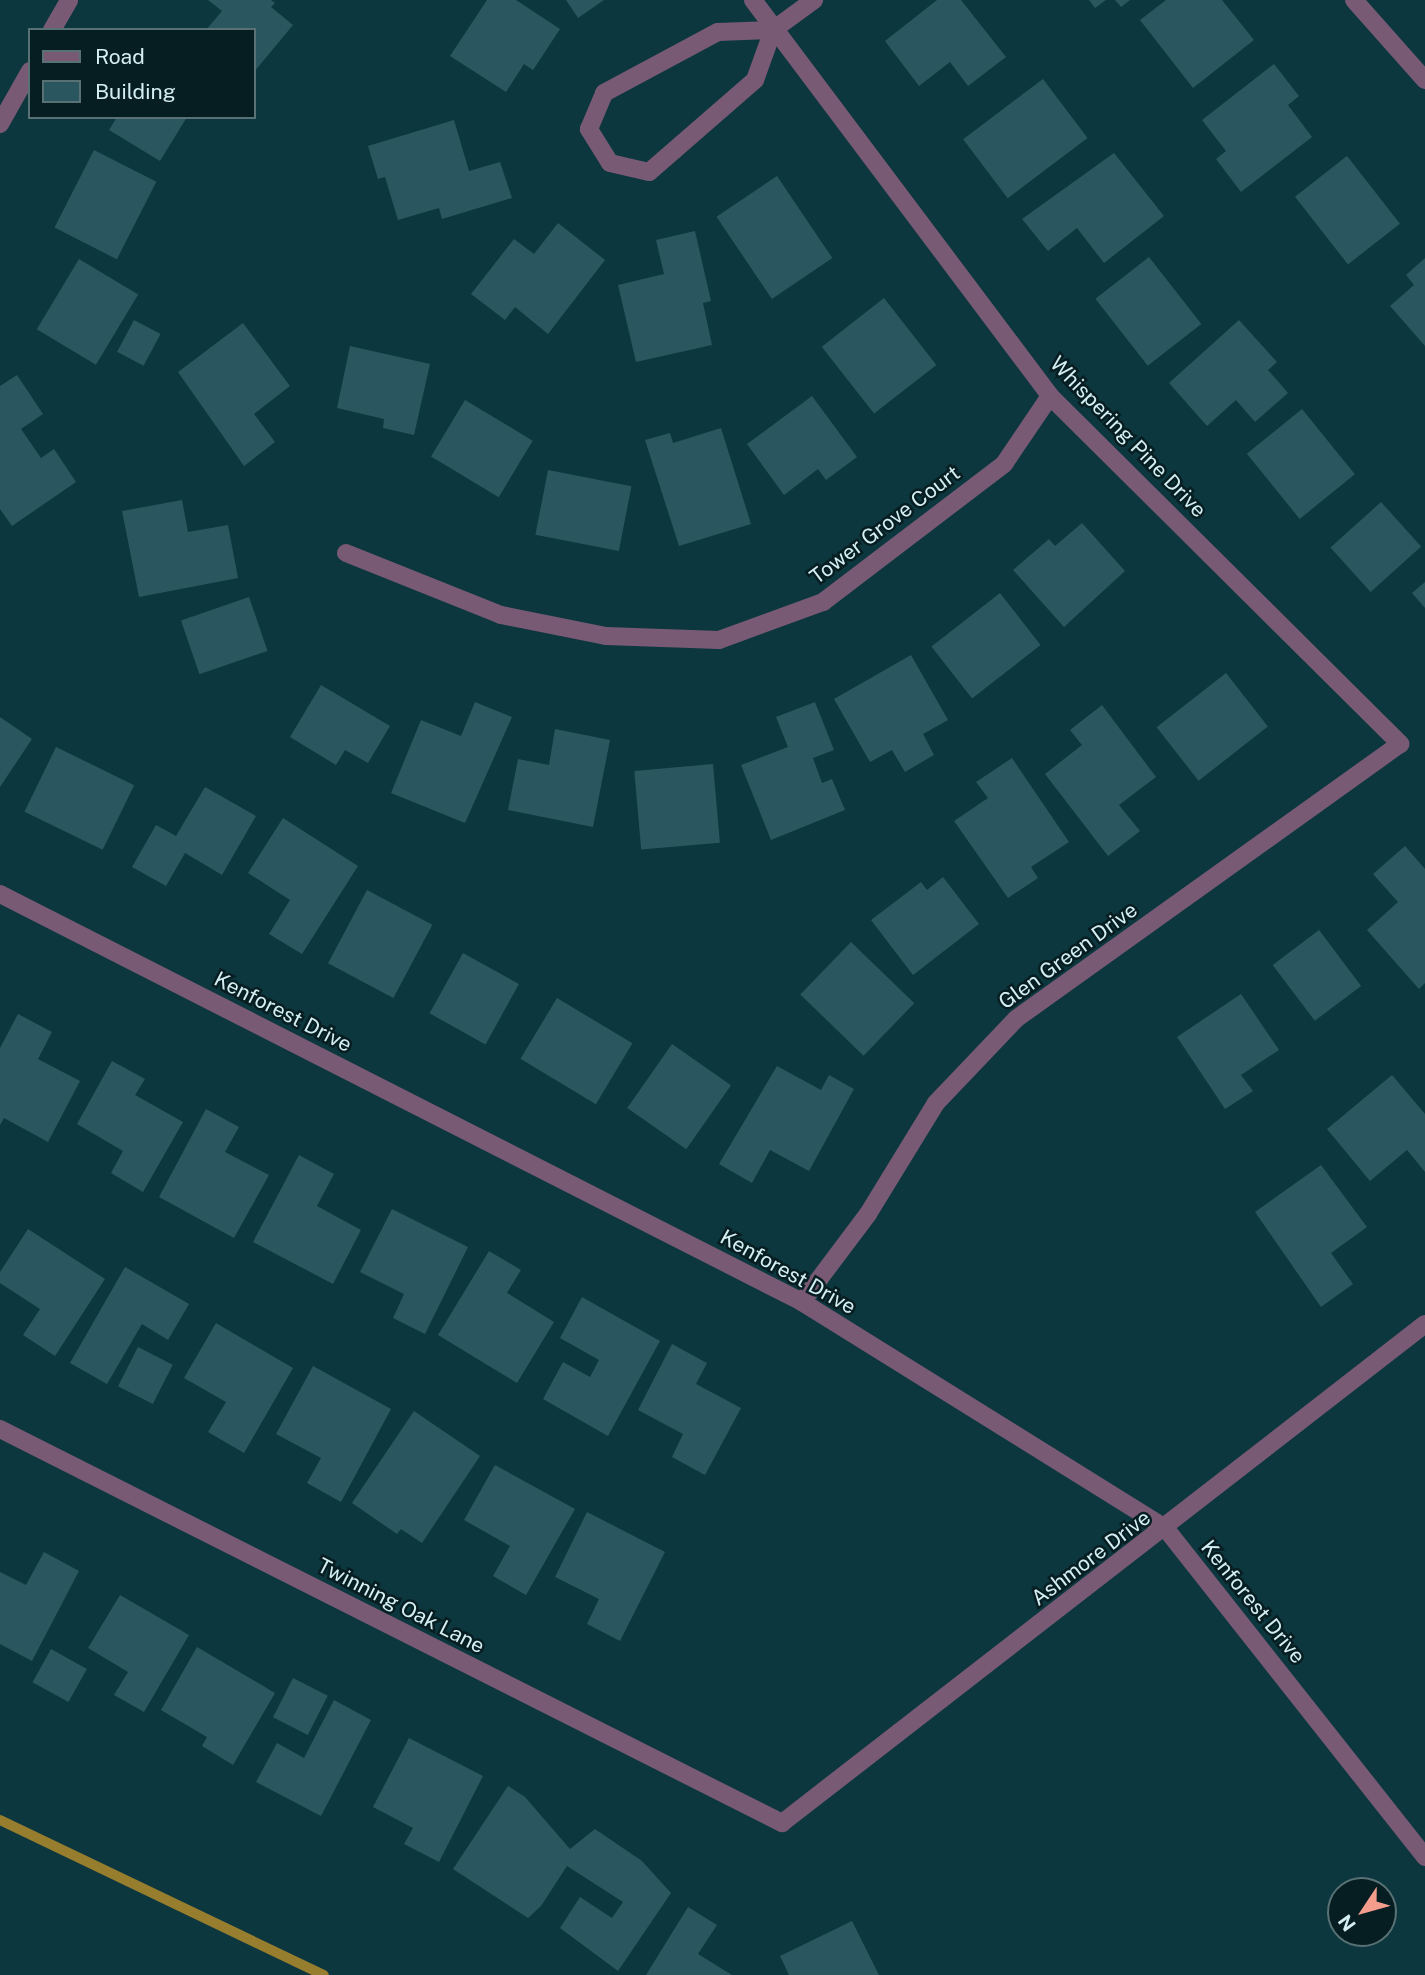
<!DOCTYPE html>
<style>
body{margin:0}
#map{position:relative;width:1425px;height:1975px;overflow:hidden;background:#0d373e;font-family:"Public Sans",sans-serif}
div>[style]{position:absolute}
.stream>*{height:10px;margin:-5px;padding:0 5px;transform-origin:5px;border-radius:5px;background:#977e2f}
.building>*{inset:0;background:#2a565f;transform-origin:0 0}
.minor>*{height:18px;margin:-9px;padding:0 9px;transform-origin:9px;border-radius:9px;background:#795a75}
span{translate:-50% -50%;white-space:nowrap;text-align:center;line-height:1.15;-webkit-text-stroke:5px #061d21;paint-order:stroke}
.street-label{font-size:21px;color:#d4eff4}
.legend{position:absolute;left:28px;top:28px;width:228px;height:91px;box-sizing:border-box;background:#061d21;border:2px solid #587175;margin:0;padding:9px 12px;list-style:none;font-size:21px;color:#d4eff4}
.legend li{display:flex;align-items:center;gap:14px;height:35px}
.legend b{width:35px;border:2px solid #587175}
.north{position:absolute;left:1327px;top:1877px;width:70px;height:70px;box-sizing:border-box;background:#061d21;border:2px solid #587175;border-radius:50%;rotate:234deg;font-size:19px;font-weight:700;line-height:28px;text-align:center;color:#d4eff4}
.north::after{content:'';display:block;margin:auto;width:24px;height:32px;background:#f49d8d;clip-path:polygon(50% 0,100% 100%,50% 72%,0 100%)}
</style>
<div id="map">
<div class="stream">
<i style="left:0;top:1820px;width:359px;rotate:25.6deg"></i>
</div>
<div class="building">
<i style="clip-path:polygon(208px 0,271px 0,275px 3px,271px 7px,293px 25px,254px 72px,254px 30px,206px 30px,222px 11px)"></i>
<i style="clip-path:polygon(487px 0,516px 0,560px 29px,533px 70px,524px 64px,506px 92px,450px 56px)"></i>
<i style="clip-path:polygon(566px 0,604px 0,578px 18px)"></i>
<i style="clip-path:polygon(937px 0,961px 0,1006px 57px,968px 86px,950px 62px,919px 86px,885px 41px)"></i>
<i style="clip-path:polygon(1089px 0,1106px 0,1095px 8px)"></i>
<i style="clip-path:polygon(1115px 0,1130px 0,1121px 7px)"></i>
<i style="clip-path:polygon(1166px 0,1222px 0,1254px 40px,1193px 88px,1140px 20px)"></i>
<i style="clip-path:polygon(1274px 64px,1299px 96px,1288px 105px,1312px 137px,1241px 192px,1216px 159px,1226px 151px,1202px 120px)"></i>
<i style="left:1043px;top:79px;width:74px;height:100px;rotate:53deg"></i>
<i style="clip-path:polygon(117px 117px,187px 117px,160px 161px,109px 130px)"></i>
<i style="clip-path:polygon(454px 120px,469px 171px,500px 162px,512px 198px,442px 219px,439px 208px,398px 220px,385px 177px,378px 179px,368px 146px)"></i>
<i style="left:94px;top:150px;width:70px;height:87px;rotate:27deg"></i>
<i style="clip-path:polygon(1114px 153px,1164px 216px,1104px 263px,1077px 228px,1048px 251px,1022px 219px)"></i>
<i style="left:1347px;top:156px;width:86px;height:66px;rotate:52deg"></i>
<i style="left:777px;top:176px;width:99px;height:73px;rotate:56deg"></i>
<i style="clip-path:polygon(558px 223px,605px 260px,548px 334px,515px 307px,505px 320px,471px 294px,514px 239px,534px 254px)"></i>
<i style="clip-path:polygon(695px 231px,711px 301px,703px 303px,712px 345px,636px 362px,618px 285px,664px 274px,656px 240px)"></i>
<i style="left:1149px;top:257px;width:85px;height:68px;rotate:52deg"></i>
<i style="clip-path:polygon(1425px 258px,1425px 346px,1390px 306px,1414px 285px,1406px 275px)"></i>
<i style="left:79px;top:259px;width:69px;height:82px;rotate:31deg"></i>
<i style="left:884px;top:298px;width:85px;height:79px;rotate:52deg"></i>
<i style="left:134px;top:320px;width:30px;height:36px;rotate:28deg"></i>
<i style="clip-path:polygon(1239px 320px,1277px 362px,1268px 370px,1288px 393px,1255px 422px,1236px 400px,1207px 426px,1169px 383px)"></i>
<i style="clip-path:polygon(243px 323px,290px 386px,254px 414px,275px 442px,244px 466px,178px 372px)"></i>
<i style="clip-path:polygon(350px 346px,430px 364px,414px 435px,383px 428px,384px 419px,337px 408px)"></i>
<i style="clip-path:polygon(17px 375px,43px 414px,21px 429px,41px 458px,54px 449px,76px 482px,12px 526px,0 509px,0 386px)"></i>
<i style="clip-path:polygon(812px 396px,857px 457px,826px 480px,818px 469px,784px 495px,747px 444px)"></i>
<i style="left:465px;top:400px;width:79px;height:66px;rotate:31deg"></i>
<i style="left:1302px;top:409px;width:84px;height:71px;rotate:51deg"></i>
<i style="clip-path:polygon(721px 428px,751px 524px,679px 546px,645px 440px,670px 433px,673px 443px)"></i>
<i style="left:548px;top:470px;width:85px;height:66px;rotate:11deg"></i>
<i style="clip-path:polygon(182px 500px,188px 532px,228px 525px,238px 578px,139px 597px,122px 511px)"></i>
<i style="left:1381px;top:502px;width:60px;height:68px;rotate:48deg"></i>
<i style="clip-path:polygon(1082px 523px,1125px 571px,1064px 627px,1013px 570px,1049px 539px,1055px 546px)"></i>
<i style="clip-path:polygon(1425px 582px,1425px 608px,1412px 593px)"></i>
<i style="left:1000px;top:593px;width:66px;height:87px;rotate:52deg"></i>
<i style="left:249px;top:597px;width:57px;height:72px;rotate:71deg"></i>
<i style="clip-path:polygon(911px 655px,948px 720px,923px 734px,934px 755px,905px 772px,892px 750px,870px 762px,834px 699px)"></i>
<i style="left:1226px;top:673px;width:68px;height:88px;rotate:52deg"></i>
<i style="clip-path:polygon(321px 685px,390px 726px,368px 763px,345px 750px,336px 765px,290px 737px)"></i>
<i style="clip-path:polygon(475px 702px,512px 717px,465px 823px,391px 793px,421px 720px,461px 736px)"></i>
<i style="clip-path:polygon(815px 702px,834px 750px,813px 758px,822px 783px,832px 779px,845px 810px,771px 840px,741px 765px,788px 747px,776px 717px)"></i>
<i style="clip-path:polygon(1102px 705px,1156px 777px,1119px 805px,1140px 831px,1108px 856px,1045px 774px,1082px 745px,1070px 730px)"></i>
<i style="clip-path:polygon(0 717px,32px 739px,0 787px)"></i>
<i style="clip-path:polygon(555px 729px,610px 740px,593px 827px,508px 810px,518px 759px,549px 765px)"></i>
<i style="left:56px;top:747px;width:87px;height:72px;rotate:26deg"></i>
<i style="clip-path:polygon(1012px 758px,1069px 842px,1031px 867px,1038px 878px,1008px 898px,954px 821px,988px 798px,976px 782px)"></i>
<i style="left:713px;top:764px;width:79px;height:79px;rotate:85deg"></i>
<i style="clip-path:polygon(205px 787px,256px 816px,222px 875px,185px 853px,166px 886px,132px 867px,156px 825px,176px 836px)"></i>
<i style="clip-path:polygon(283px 818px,358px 866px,302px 954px,269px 934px,290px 900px,248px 873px)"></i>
<i style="clip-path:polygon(1405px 846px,1425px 869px,1425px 983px,1419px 989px,1367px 930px,1398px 902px,1373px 874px)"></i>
<i style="clip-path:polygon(943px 877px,979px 924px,913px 975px,871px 920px,921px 882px,927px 890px)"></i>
<i style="left:367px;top:890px;width:74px;height:83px;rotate:28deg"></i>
<i style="left:1319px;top:930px;width:70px;height:58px;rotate:53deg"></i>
<i style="left:851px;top:942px;width:88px;height:73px;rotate:44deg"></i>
<i style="left:463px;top:953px;width:64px;height:69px;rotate:29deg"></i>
<i style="clip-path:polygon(1241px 994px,1279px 1050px,1241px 1075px,1253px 1091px,1225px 1109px,1177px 1037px)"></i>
<i style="left:557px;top:998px;width:88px;height:71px;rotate:31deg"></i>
<i style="clip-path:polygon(18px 1014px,52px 1032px,38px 1059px,80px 1081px,48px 1142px,4px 1118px,0 1125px,0 1048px)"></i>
<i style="left:672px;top:1044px;width:72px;height:78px;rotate:35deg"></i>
<i style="clip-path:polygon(112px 1061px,145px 1079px,135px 1095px,183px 1122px,143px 1192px,111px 1173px,123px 1151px,77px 1124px)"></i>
<i style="clip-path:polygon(777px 1066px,821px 1090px,829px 1075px,854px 1089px,809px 1171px,770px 1150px,752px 1183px,719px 1164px)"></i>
<i style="clip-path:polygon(1392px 1075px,1425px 1114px,1425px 1172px,1407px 1150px,1370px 1181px,1327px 1129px)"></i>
<i style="clip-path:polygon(206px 1109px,239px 1127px,225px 1152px,269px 1175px,234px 1238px,159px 1197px)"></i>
<i style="clip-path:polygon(299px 1155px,334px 1174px,317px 1206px,361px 1230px,333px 1284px,253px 1242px)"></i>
<i style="clip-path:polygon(1321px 1165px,1367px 1227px,1331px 1253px,1353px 1284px,1321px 1307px,1255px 1212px)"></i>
<i style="clip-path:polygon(392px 1209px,468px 1247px,425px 1334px,393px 1318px,404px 1294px,360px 1272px)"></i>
<i style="clip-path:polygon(28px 1229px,105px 1279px,55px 1356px,23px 1335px,40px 1309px,0 1283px,0 1272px)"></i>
<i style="clip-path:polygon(489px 1251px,521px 1270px,507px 1293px,554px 1322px,517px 1383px,438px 1335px)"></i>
<i style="clip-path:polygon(125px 1267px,189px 1304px,168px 1340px,142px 1324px,107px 1384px,70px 1363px)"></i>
<i style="clip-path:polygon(582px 1297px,660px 1341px,608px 1436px,543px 1399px,563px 1362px,590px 1377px,599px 1360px,560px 1338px)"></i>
<i style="clip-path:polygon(216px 1323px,293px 1368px,244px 1453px,208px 1432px,226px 1402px,184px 1378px)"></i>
<i style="clip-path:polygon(672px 1344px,707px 1363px,696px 1384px,741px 1408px,705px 1475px,672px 1457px,683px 1434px,638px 1410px)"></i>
<i style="left:138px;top:1347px;width:39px;height:44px;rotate:27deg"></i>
<i style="clip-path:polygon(313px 1366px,391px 1409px,341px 1502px,307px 1483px,321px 1458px,276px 1434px)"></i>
<i style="clip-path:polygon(414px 1411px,480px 1456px,422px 1543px,401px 1529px,397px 1534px,352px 1503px)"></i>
<i style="clip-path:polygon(495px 1465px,575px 1509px,526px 1595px,493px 1576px,510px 1546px,464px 1520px)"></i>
<i style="clip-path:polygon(587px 1512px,665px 1552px,620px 1641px,587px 1624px,599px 1599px,555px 1577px)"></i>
<i style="clip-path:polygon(44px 1552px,79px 1571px,32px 1661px,0 1644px,0 1572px,26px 1585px)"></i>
<i style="clip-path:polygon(120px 1595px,189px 1635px,144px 1712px,114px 1695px,128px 1672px,88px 1648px)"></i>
<i style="clip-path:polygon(197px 1647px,275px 1693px,233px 1765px,202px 1746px,207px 1737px,161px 1710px)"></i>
<i style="left:51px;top:1649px;width:41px;height:38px;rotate:29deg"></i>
<i style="left:293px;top:1678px;width:39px;height:44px;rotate:27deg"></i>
<i style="clip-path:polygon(334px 1700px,371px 1720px,321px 1816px,256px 1782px,277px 1743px,304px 1758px)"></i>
<i style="clip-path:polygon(409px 1738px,483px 1776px,439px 1862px,404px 1844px,413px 1828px,373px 1807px)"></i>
<i style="clip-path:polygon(508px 1786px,525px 1797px,570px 1849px,595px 1829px,642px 1861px,671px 1893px,618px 1971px,560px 1928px,580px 1897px,612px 1918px,623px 1902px,567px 1866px,541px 1906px,528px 1918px,453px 1869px)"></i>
<i style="clip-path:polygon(688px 1907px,717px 1925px,698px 1954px,732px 1975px,646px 1975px)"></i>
<i style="clip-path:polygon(852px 1921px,879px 1975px,789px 1975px,780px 1956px)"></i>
</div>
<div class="minor">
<i style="left:753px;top:0;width:495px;rotate:53.1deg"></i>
<i style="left:1050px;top:396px;width:494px;rotate:44.8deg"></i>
<i style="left:1400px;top:744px;width:472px;rotate:144.4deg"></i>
<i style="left:1016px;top:1019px;width:116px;rotate:133.6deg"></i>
<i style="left:936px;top:1103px;width:130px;rotate:121.5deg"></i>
<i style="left:868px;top:1214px;width:110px;rotate:126.9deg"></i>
<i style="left:1354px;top:0;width:107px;rotate:48.4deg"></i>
<i style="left:52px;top:30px;width:34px;rotate:-60deg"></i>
<i style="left:773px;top:30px;width:53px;rotate:109.8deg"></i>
<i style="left:755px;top:80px;width:140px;rotate:139deg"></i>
<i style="left:649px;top:172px;width:40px;rotate:-167deg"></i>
<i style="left:610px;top:163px;width:40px;rotate:-122deg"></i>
<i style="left:589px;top:129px;width:39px;rotate:-67deg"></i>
<i style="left:604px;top:93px;width:129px;rotate:-28.2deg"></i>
<i style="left:718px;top:32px;width:55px;rotate:-2.1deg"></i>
<i style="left:773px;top:30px;width:51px;rotate:-36.2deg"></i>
<i style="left:0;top:124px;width:61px;rotate:-60.5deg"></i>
<i style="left:346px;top:553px;width:167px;rotate:21.8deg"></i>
<i style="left:501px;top:615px;width:107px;rotate:11.3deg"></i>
<i style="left:606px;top:636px;width:113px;rotate:2deg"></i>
<i style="left:719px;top:640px;width:111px;rotate:-20.1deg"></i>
<i style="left:823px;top:602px;width:228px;rotate:-37.3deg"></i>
<i style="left:1004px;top:464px;width:82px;rotate:-55.9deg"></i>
<i style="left:0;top:894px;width:900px;rotate:26.96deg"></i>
<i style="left:802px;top:1302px;width:429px;rotate:31.9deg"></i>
<i style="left:1166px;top:1529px;width:418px;rotate:51.7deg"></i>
<i style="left:0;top:1429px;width:876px;rotate:26.74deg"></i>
<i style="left:782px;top:1823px;width:814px;rotate:-37.81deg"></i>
</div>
<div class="street-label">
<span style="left:1128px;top:437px;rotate:46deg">Whispering Pine Drive</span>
<span style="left:885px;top:525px;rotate:-37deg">Tower Grove Court</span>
<span style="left:1068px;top:956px;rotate:-36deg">Glen Green Drive</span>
<span style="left:283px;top:1012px;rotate:27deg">Kenforest Drive</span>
<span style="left:788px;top:1272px;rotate:29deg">Kenforest Drive</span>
<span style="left:1091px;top:1558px;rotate:-37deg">Ashmore Drive</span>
<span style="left:1253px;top:1602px;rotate:51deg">Kenforest Drive</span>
<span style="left:401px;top:1606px;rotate:27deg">Twinning Oak Lane</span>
</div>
<ul class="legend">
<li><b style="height:9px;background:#795a75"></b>Road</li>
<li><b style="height:19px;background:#2a565f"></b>Building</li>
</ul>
<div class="north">N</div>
</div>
